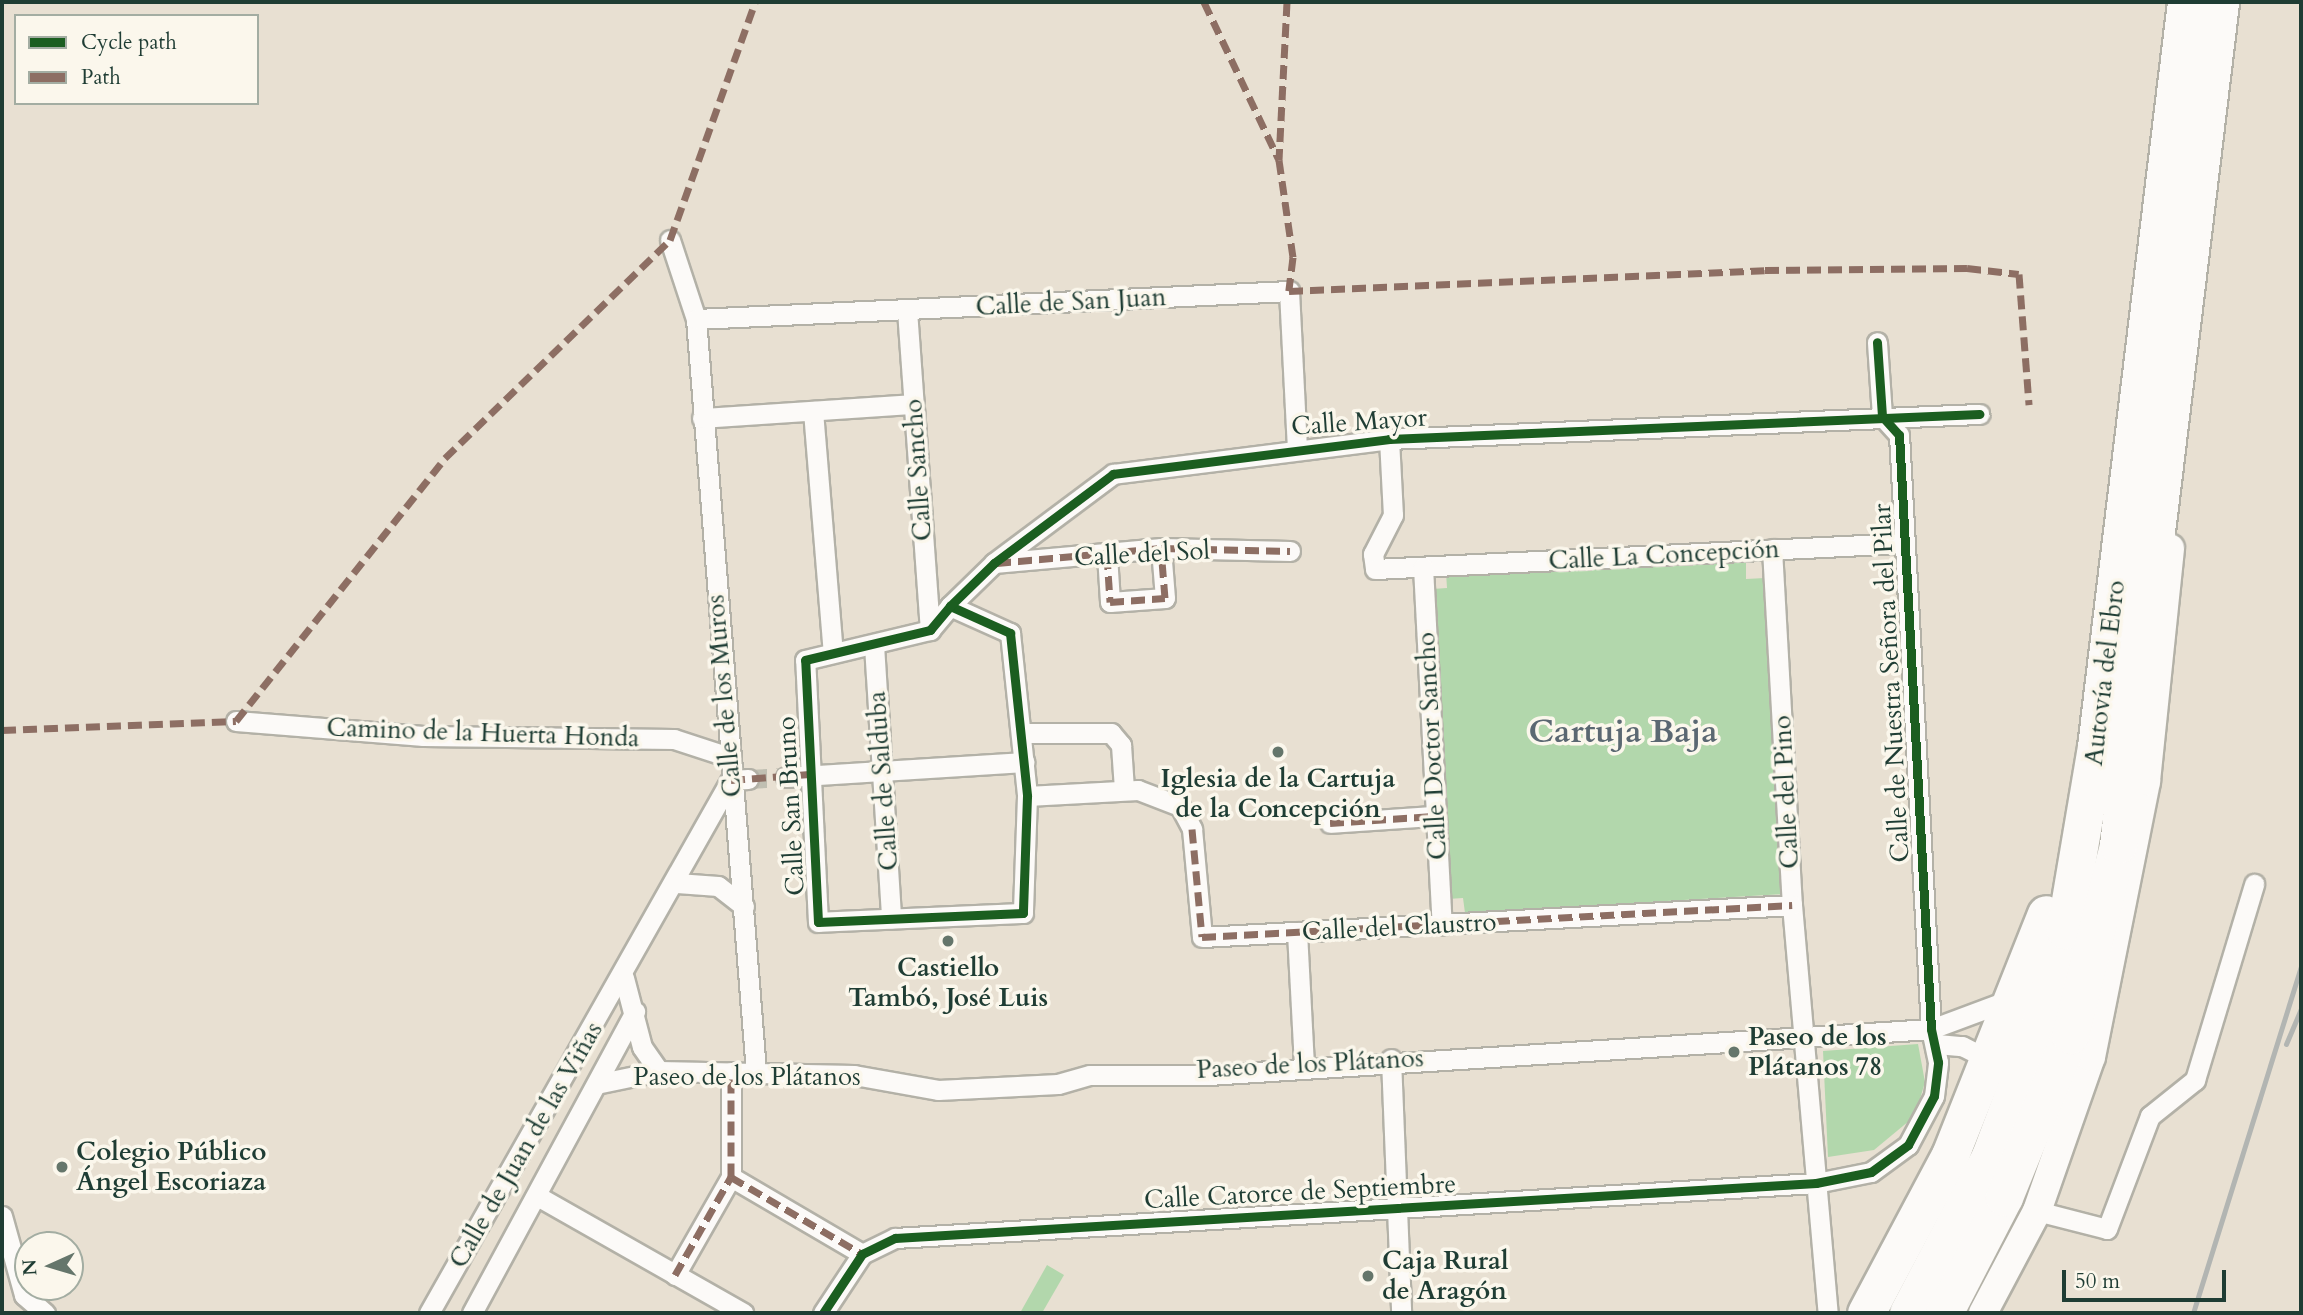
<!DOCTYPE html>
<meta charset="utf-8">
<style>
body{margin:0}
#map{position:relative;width:2303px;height:1315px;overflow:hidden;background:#e8e0d2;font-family:Cardo,serif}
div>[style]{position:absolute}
.green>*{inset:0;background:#b2d7ac}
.street-tunnel>*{height:19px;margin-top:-9.5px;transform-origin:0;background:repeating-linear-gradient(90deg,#c0bfb2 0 19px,transparent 0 29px)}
.roads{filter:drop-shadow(2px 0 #b3b1a7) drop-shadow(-2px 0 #b3b1a7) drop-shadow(0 2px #b3b1a7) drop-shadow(0 -2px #b3b1a7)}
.street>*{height:19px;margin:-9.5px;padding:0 9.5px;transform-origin:9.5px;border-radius:9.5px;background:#fcfaf8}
.secondary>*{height:28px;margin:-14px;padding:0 14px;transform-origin:14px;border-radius:14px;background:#fcfaf8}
.highway>*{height:37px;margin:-18.5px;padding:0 18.5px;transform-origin:18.5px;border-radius:18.5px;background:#fcfaf8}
.rail>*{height:5px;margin:-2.5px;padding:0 2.5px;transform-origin:2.5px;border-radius:2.5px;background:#b2b5b2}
.quiet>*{height:7px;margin-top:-3.5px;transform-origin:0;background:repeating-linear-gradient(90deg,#8d6e63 0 14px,transparent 0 21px)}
.cycleway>*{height:9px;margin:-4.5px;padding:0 4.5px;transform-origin:4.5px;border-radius:4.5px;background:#1b5e20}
.dots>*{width:19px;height:19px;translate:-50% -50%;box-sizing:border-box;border:4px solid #fbf7ec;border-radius:50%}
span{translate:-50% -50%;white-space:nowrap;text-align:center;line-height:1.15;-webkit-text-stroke:7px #fbf7ec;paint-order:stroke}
.street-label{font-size:26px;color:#1f3d34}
.poi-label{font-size:26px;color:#1f3d34;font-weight:700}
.left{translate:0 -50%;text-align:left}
.district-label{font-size:33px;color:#5b6872;font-weight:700}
.frame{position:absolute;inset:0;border:4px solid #1f3d34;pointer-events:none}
.legend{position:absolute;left:14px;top:14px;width:245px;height:91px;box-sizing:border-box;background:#fbf7ec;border:2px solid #a3ada2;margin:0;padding:9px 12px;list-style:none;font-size:21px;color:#1f3d34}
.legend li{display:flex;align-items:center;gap:14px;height:35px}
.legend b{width:35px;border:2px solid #a3ada2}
.north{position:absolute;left:14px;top:1231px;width:70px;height:70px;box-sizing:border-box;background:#fbf7ec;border:2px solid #a3ada2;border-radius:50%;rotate:266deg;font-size:19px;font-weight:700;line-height:28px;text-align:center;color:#1f3d34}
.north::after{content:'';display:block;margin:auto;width:24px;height:32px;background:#65766b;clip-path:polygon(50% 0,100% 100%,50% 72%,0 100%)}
.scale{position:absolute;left:2062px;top:1270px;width:164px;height:32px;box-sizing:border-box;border:4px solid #1f3d34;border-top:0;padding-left:9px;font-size:21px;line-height:24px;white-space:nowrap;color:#1f3d34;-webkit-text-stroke:5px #fbf7ec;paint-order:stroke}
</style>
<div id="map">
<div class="green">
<i style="clip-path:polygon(1746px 559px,1746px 579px,1765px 578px,1785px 894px,1465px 913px,1463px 898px,1448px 899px,1432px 589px,1447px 588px,1446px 572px)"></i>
<i style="clip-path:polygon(1918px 1044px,1925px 1082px,1915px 1116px,1874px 1150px,1828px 1157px,1823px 1051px)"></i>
<i style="clip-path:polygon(1047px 1265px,1064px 1275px,1042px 1313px,1020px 1313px)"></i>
</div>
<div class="street-tunnel">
<i style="left:748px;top:779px;width:38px;rotate:-3deg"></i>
</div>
<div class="roads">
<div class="street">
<i style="left:670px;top:240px;width:83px;rotate:71.8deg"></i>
<i style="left:696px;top:319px;width:755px;rotate:85.44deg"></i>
<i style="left:907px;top:310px;width:321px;rotate:85.9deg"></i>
<i style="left:696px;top:319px;width:594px;rotate:-2.7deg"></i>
<i style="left:1289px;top:291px;width:156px;rotate:87.1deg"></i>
<i style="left:813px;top:411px;width:242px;rotate:85.3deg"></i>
<i style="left:702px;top:418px;width:211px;rotate:-3.8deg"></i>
<i style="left:1389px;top:439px;width:76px;rotate:87deg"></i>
<i style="left:1393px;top:515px;width:44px;rotate:117.1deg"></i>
<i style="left:1373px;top:554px;width:15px;rotate:82deg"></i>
<i style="left:1375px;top:569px;width:530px;rotate:-2.81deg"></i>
<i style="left:1772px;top:549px;width:357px;rotate:86.8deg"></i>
<i style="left:1792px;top:905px;width:410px;rotate:85deg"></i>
<i style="left:1107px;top:555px;width:47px;rotate:86.3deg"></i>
<i style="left:1110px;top:602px;width:55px;rotate:-4.2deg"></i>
<i style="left:1165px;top:598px;width:50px;rotate:-94.6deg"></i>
<i style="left:994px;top:563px;width:168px;rotate:-5.1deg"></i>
<i style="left:1161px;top:548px;width:129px;rotate:1.3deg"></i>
<i style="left:1423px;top:567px;width:358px;rotate:87deg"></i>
<i style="left:950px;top:606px;width:66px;rotate:24.2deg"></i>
<i style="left:1010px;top:633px;width:164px;rotate:84deg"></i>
<i style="left:1027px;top:796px;width:117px;rotate:92deg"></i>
<i style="left:1023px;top:913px;width:205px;rotate:177.5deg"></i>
<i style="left:818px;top:922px;width:262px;rotate:-92.8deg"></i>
<i style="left:805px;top:660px;width:129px;rotate:-13.5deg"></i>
<i style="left:930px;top:630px;width:31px;rotate:-50deg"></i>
<i style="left:950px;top:606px;width:62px;rotate:-44.3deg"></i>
<i style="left:994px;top:563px;width:149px;rotate:-36.8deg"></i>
<i style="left:1113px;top:474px;width:278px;rotate:-7.2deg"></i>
<i style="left:1389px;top:439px;width:591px;rotate:-2.43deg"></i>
<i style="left:874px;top:645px;width:274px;rotate:86.4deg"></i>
<i style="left:236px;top:721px;width:188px;rotate:4.6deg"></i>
<i style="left:423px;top:736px;width:251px;rotate:0.7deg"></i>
<i style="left:674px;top:739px;width:58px;rotate:18.1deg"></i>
<i style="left:1023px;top:733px;width:88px"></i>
<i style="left:1111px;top:733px;width:16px;rotate:50deg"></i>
<i style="left:1121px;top:745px;width:44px;rotate:86.1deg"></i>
<i style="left:786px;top:777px;width:239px;rotate:-3.6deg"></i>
<i style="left:731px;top:780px;width:17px;rotate:-3deg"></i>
<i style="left:1027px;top:796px;width:111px;rotate:-3.1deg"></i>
<i style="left:1138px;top:790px;width:45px;rotate:20.9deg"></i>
<i style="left:1180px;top:806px;width:26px;rotate:62deg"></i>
<i style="left:1192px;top:829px;width:108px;rotate:84.7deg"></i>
<i style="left:1202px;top:937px;width:591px;rotate:-3.1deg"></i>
<i style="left:1330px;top:823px;width:104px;rotate:-3.9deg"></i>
<i style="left:677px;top:883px;width:41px;rotate:4.2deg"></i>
<i style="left:718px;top:886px;width:33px;rotate:38deg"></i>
<i style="left:1297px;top:932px;width:135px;rotate:87deg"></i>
<i style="left:624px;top:978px;width:71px;rotate:75.4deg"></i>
<i style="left:642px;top:1047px;width:29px;rotate:55deg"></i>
<i style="left:1937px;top:1044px;width:25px;rotate:5deg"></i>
<i style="left:1962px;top:1046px;width:30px;rotate:27deg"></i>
<i style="left:1391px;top:1059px;width:254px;rotate:87.7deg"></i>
<i style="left:601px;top:1083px;width:59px;rotate:-11.7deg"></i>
<i style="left:659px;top:1071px;width:195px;rotate:1.2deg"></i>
<i style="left:854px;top:1075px;width:85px;rotate:10.1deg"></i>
<i style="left:938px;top:1090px;width:120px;rotate:-2.9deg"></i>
<i style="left:1058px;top:1084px;width:33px;rotate:-16deg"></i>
<i style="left:1090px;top:1075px;width:118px"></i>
<i style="left:1208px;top:1075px;width:724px;rotate:-3.64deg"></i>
<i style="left:1931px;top:1029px;width:83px;rotate:-20.4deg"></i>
<i style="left:731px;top:1177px;width:152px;rotate:30.4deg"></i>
<i style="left:539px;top:1197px;width:235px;rotate:29.6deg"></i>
<i style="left:2037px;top:1211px;width:72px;rotate:14.4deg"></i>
<i style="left:2107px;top:1229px;width:121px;rotate:-69.2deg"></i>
<i style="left:2150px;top:1116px;width:58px;rotate:-38.7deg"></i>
<i style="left:2195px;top:1080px;width:205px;rotate:-73.2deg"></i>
<i style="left:2px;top:1216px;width:82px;rotate:74.4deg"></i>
<i style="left:24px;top:1295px;width:28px;rotate:41deg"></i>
<i style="left:675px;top:1275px;width:113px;rotate:-60.3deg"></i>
<i style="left:731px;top:1177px;width:105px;rotate:-90deg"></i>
<i style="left:429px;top:1313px;width:611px;rotate:-60.5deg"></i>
<i style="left:472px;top:1313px;width:343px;rotate:-61.6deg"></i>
<i style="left:823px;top:1313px;width:71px;rotate:-56.5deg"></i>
<i style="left:862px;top:1254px;width:37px;rotate:-26deg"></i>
<i style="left:895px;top:1238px;width:923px;rotate:-3.42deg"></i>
<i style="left:1816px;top:1183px;width:56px;rotate:-11.3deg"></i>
<i style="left:1871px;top:1172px;width:46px;rotate:-36.1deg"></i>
<i style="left:1908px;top:1145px;width:55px;rotate:-62deg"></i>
<i style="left:1934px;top:1096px;width:34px;rotate:-83deg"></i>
<i style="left:1938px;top:1062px;width:34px;rotate:-102deg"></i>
<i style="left:1931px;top:1029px;width:595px;rotate:-93.08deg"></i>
<i style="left:1899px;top:435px;width:25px;rotate:-132deg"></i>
<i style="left:1882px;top:416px;width:74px;rotate:-93.9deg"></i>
</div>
<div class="secondary">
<i style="left:1983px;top:1313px;width:115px;rotate:-62.1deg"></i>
<i style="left:2037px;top:1211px;width:163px;rotate:-70.7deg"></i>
<i style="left:2091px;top:1057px;width:281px;rotate:-78.7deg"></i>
<i style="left:2146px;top:781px;width:234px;rotate:-84.1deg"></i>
</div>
<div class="highway">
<i style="left:1866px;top:1313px;width:179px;rotate:-62deg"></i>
<i style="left:1950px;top:1155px;width:259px;rotate:-68.3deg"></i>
<i style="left:1908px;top:1313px;width:177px;rotate:-62.4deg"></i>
<i style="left:1990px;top:1156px;width:142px;rotate:-69.4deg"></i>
<i style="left:2040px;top:1023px;width:96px;rotate:-75deg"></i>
<i style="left:2065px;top:930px;width:186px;rotate:-80.4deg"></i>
<i style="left:2096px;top:747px;width:750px;rotate:-83.11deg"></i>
<i style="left:1944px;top:1313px;width:131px;rotate:-62.7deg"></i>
<i style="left:2004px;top:1197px;width:175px;rotate:-67.8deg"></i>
<i style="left:2070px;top:1035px;width:196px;rotate:-75.8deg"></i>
<i style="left:2118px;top:845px;width:849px;rotate:-83.1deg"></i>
</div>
</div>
<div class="rail">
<i style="left:2286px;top:1044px;width:38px;rotate:-67deg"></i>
<i style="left:2193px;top:1313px;width:362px;rotate:-72.7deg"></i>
</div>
<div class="quiet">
<i style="left:1204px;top:2px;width:175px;rotate:64.6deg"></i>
<i style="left:1287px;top:2px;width:158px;rotate:92.9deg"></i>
<i style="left:1279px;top:160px;width:98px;rotate:81.8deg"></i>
<i style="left:1293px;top:257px;width:34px;rotate:97deg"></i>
<i style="left:1289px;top:291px;width:476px;rotate:-2.5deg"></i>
<i style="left:1765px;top:270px;width:202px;rotate:-0.6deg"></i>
<i style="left:1967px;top:268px;width:52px;rotate:6.6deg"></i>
<i style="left:2019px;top:274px;width:131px;rotate:85.6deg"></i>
<i style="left:1107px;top:555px;width:47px;rotate:86.3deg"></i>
<i style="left:1110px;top:602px;width:55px;rotate:-4.2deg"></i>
<i style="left:1165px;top:598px;width:50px;rotate:-94.6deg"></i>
<i style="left:997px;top:563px;width:165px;rotate:-5.2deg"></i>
<i style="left:1161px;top:548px;width:129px;rotate:1.3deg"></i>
<i style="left:2px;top:730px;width:234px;rotate:-2.2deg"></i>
<i style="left:236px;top:721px;width:336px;rotate:-51.5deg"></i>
<i style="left:445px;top:458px;width:313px;rotate:-44.1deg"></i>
<i style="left:670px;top:240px;width:253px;rotate:-70.3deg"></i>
<i style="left:731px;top:780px;width:79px;rotate:-4.3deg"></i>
<i style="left:1330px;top:823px;width:104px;rotate:-3.9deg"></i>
<i style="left:1192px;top:829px;width:108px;rotate:84.7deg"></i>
<i style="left:1202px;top:937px;width:591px;rotate:-3.1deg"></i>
<i style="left:731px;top:1177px;width:152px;rotate:30.4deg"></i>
<i style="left:675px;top:1275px;width:113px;rotate:-60.3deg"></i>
<i style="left:731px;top:1177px;width:105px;rotate:-90deg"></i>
</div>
<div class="cycleway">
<i style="left:950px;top:606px;width:66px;rotate:24.2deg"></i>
<i style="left:1010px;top:633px;width:164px;rotate:84deg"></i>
<i style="left:1027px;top:796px;width:117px;rotate:92deg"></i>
<i style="left:1023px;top:913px;width:205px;rotate:177.5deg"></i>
<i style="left:818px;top:922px;width:262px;rotate:-92.8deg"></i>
<i style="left:805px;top:660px;width:129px;rotate:-13.5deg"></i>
<i style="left:930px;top:630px;width:31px;rotate:-50deg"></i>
<i style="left:950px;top:606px;width:62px;rotate:-44.3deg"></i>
<i style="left:994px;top:563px;width:149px;rotate:-36.8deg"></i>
<i style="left:1113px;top:474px;width:278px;rotate:-7.2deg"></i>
<i style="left:1389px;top:439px;width:591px;rotate:-2.43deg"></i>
<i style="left:823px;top:1313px;width:71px;rotate:-56.5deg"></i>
<i style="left:862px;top:1254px;width:37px;rotate:-26deg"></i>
<i style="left:895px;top:1238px;width:923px;rotate:-3.42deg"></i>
<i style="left:1816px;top:1183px;width:56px;rotate:-11.3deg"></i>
<i style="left:1871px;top:1172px;width:46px;rotate:-36.1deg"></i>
<i style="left:1908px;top:1145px;width:55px;rotate:-62deg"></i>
<i style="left:1934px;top:1096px;width:34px;rotate:-83deg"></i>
<i style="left:1938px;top:1062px;width:34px;rotate:-102deg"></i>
<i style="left:1931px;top:1029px;width:595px;rotate:-93.08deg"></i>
<i style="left:1899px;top:435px;width:25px;rotate:-132deg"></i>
<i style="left:1882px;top:416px;width:74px;rotate:-93.9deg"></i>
</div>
<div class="dots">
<i style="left:1278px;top:752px;background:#65766b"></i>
<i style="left:948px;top:941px;background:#65766b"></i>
<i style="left:1734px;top:1052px;background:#65766b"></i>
<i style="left:62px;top:1167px;background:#65766b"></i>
<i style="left:1368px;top:1276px;background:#65766b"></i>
</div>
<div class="street-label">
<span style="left:1071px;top:302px;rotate:-3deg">Calle de San Juan</span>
<span style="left:1359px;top:422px;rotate:-4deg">Calle Mayor</span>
<span style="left:918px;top:470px;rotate:-94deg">Calle Sancho</span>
<span style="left:1142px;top:554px;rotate:-3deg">Calle del Sol</span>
<span style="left:1664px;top:555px;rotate:-3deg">Calle La Concepción</span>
<span style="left:2105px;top:673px;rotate:-83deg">Autovía del Ebro</span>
<span style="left:1891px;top:683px;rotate:-93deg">Calle de Nuestra Señora del Pilar</span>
<span style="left:724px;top:696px;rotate:-95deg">Calle de los Muros</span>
<span style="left:483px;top:733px;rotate:2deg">Camino de la Huerta Honda</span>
<span style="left:1432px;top:746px;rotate:-93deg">Calle Doctor Sancho</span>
<span style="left:883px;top:781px;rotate:-94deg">Calle de Salduba</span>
<span style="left:1786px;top:792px;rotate:-93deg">Calle del Pino</span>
<span style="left:791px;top:806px;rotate:-93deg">Calle San Bruno</span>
<span style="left:1399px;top:927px;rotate:-3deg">Calle del Claustro</span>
<span style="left:1310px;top:1064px;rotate:-3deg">Paseo de los Plátanos</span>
<span style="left:747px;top:1077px">Paseo de los Plátanos</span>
<span style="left:526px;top:1145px;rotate:-60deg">Calle de Juan de las Viñas</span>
<span style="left:1300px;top:1192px;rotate:-3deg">Calle Catorce de Septiembre</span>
</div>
<div class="poi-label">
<span style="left:1278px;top:794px">Iglesia de la Cartuja<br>de la Concepción</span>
<span style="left:948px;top:983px">Castiello<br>Tambó, José Luis</span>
<span class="left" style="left:1748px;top:1052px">Paseo de los<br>Plátanos 78</span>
<span class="left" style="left:76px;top:1167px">Colegio Público<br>Ángel Escoriaza</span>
<span class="left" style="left:1382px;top:1276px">Caja Rural<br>de Aragón</span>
</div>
<div class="district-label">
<span style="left:1623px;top:732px">Cartuja Baja</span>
</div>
<div class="frame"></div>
<ul class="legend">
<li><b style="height:9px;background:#1b5e20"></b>Cycle path</li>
<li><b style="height:9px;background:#8d6e63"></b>Path</li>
</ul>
<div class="north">N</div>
<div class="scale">50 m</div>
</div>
